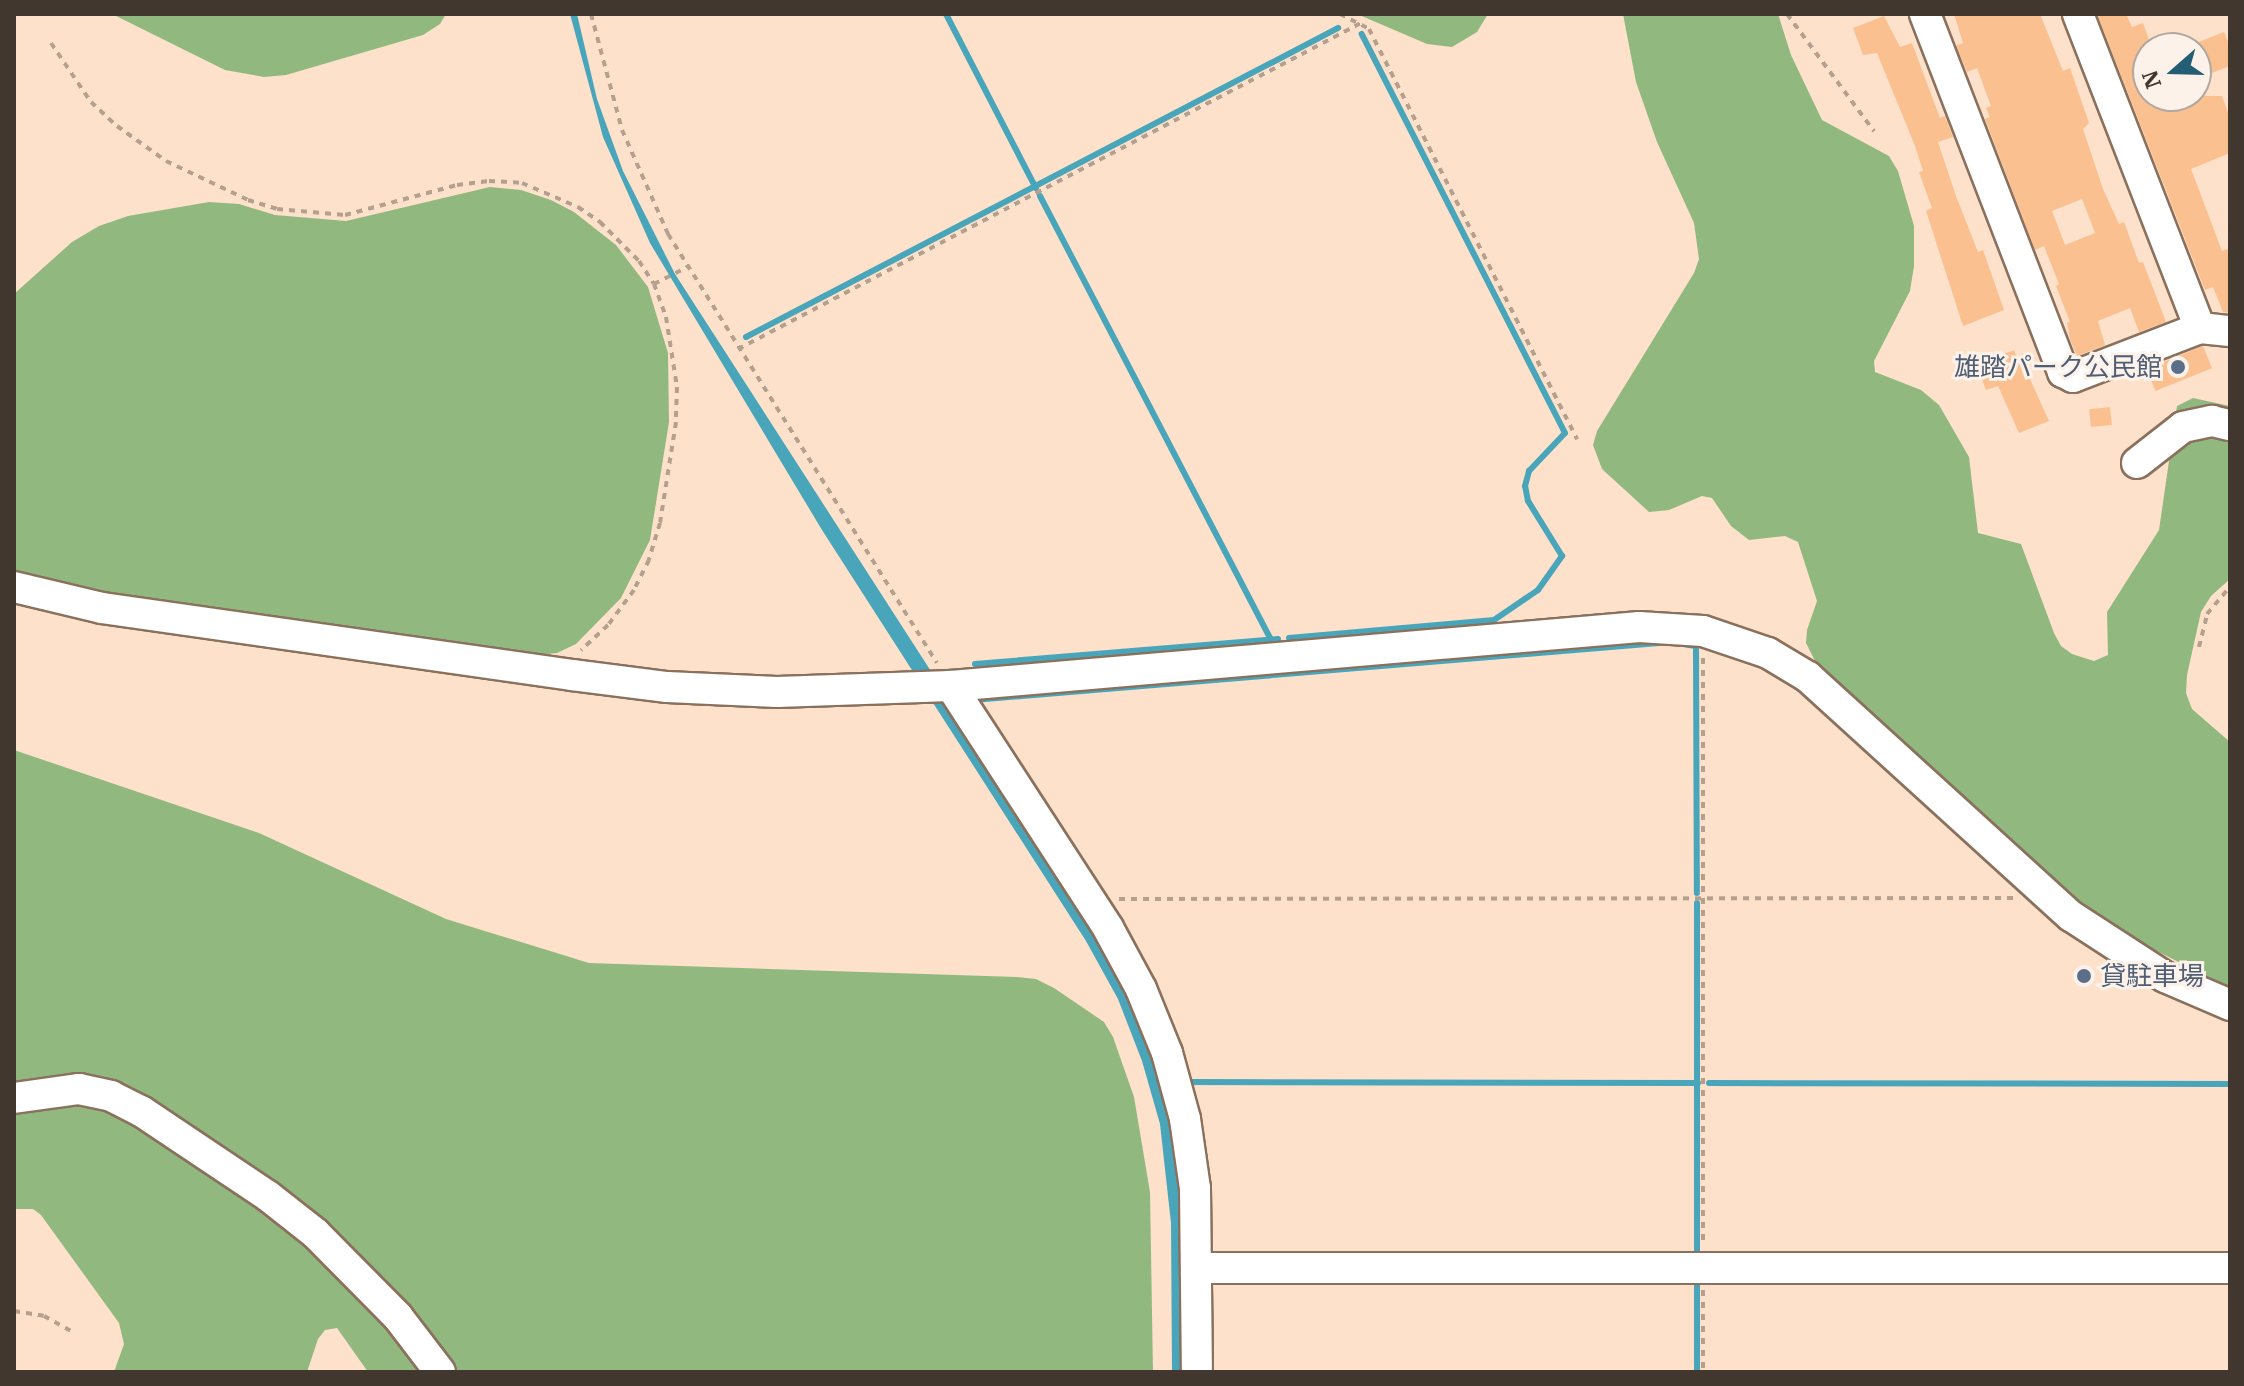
<!DOCTYPE html>
<meta charset="utf-8">
<style>
body{margin:0}
#map{position:relative;width:2244px;height:1386px;overflow:hidden;background:#fde1cb;font-family:"IBM Plex Serif","Noto Sans JP",serif}
div>[style]{position:absolute}
.forest>*{inset:0;background:#91b97f}
.water>*{inset:0;background:#48a5ba}
.stream>*{height:6px;margin:-3px;padding:0 3px;transform-origin:3px;border-radius:3px;background:#48a5ba}
.building>*{inset:0;background:#fbc090;transform-origin:0 0}
.path>*{height:4px;margin-top:-2px;transform-origin:0;background:repeating-linear-gradient(90deg,#b5a08f 0 6px,transparent 0 12px)}
.roads{filter:drop-shadow(2px 0 #8a715d) drop-shadow(-2px 0 #8a715d) drop-shadow(0 2px #8a715d) drop-shadow(0 -2px #8a715d)}
.minor>*{height:30px;margin:-15px;padding:0 15px;transform-origin:15px;border-radius:15px;background:#fff}
.dots>*{width:22px;height:22px;translate:-50% -50%;box-sizing:border-box;border:4px solid #fdf2e9;border-radius:50%}
span{translate:-50% -50%;white-space:nowrap;text-align:center;line-height:1.15;-webkit-text-stroke:6px #fdf2e9;paint-order:stroke}
.service-label{font-size:26px;color:#4e5e75}
.right{translate:-100% -50%;text-align:right}
.left{translate:0 -50%;text-align:left}
.frame{position:absolute;inset:0;border:16px solid #42372e;pointer-events:none}
.north{position:absolute;left:2132px;top:32px;width:80px;height:80px;box-sizing:border-box;background:#fdf2e9;border:2px solid #b2a79e;border-radius:50%;rotate:250deg;font-size:22px;font-weight:700;line-height:32px;text-align:center;color:#42372e}
.north::after{content:'';display:block;margin:auto;width:28px;height:36px;background:#235e76;clip-path:polygon(50% 0,100% 100%,50% 72%,0 100%)}
</style>
<div id="map">
<div class="forest">
<i style="clip-path:polygon(112px 14px,446px 14px,440px 24px,423px 35px,286px 75px,264px 77px,225px 70px)"></i>
<i style="clip-path:polygon(1357px 14px,1488px 14px,1477px 32px,1452px 47px,1427px 44px)"></i>
<i style="clip-path:polygon(1623px 14px,1778px 14px,1791px 55px,1822px 120px,1889px 156px,1898px 171px,1914px 226px,1914px 266px,1910px 291px,1874px 361px,1875px 372px,1921px 390px,1939px 405px,1969px 457px,1978px 533px,2021px 544px,2054px 633px,2061px 646px,2072px 654px,2094px 661px,2108px 655px,2107px 612px,2159px 530px,2177px 406px,2193px 398px,2230px 406px,2230px 579px,2211px 596px,2201px 612px,2187px 675px,2186px 693px,2192px 709px,2230px 742px,2230px 988px,2133px 939px,2058px 885px,1817px 665px,1806px 643px,1807px 630px,1817px 601px,1798px 542px,1785px 536px,1749px 540px,1731px 526px,1712px 498px,1702px 496px,1669px 510px,1649px 512px,1602px 469px,1593px 445px,1597px 431px,1694px 273px,1699px 259px,1694px 223px,1657px 142px,1636px 82px)"></i>
<i style="clip-path:polygon(490px 187px,521px 190px,551px 200px,574px 212px,616px 245px,648px 287px,668px 353px,669px 422px,650px 540px,621px 598px,576px 644px,557px 653px,538px 655px,105px 592px,14px 571px,14px 294px,72px 242px,99px 226px,128px 216px,209px 202px,239px 204px,275px 215px,346px 221px)"></i>
<i style="clip-path:polygon(14px 750px,259px 833px,446px 919px,589px 963px,1017px 977px,1036px 979px,1054px 988px,1104px 1022px,1113px 1037px,1134px 1097px,1150px 1192px,1153px 1372px,447px 1372px,439px 1359px,144px 1105px,14px 1092px)"></i>
<i style="clip-path:polygon(109px 1102px,265px 1201px,432px 1372px,368px 1372px,337px 1328px,325px 1330px,318px 1339px,307px 1372px,114px 1372px,124px 1344px,119px 1323px,41px 1215px,33px 1209px,14px 1209px,14px 1104px)"></i>
</div>
<div class="water">
<i style="clip-path:polygon(570px 14px,577px 14px,597px 99px,623px 171px,675px 274px,1081px 904px,1146px 1024px,1181px 1155px,1188px 1372px,1172px 1372px,1171px 1223px,1160px 1124px,1142px 1061px,1118px 999px,1086px 941px,822px 530px,650px 243px,603px 137px)"></i>
</div>
<div class="stream">
<i style="left:946px;top:14px;width:196px;rotate:62.7deg"></i>
<i style="left:1040px;top:196px;width:500px;rotate:62.5deg"></i>
<i style="left:746px;top:337px;width:668px;rotate:-27.56deg"></i>
<i style="left:1289px;top:638px;width:206px;rotate:-5deg"></i>
<i style="left:1494px;top:620px;width:53px;rotate:-34.3deg"></i>
<i style="left:1538px;top:590px;width:42px;rotate:-54.8deg"></i>
<i style="left:1562px;top:556px;width:65px;rotate:-121.7deg"></i>
<i style="left:1528px;top:501px;width:15px;rotate:-101deg"></i>
<i style="left:1525px;top:486px;width:16px;rotate:-75deg"></i>
<i style="left:1529px;top:471px;width:52px;rotate:-46.5deg"></i>
<i style="left:1565px;top:433px;width:448px;rotate:-117deg"></i>
<i style="left:1683px;top:644px;width:13px;rotate:9deg"></i>
<i style="left:1696px;top:646px;width:247px;rotate:89.8deg"></i>
<i style="left:975px;top:664px;width:304px;rotate:-4.7deg"></i>
<i style="left:973px;top:700px;width:688px;rotate:-4.75deg"></i>
<i style="left:1697px;top:903px;width:349px;rotate:90deg"></i>
<i style="left:1186px;top:1082px;width:512px;rotate:0.11deg"></i>
<i style="left:1709px;top:1083px;width:521px;rotate:0.11deg"></i>
<i style="left:1697px;top:1284px;width:88px;rotate:90deg"></i>
</div>
<div class="building">
<i style="clip-path:polygon(evenodd,1954px 14px,2040px 14px,2063px 71px,2070px 68px,2089px 123px,2083px 129px,2103px 189px,2119px 224px,2124px 222px,2139px 263px,2143px 262px,2166px 322px,2139px 332px,2130px 308px,2098px 321px,2105px 345px,2077px 356px,2070px 339px,2067px 323px,2070px 322px,2056px 286px,2059px 284px,2044px 246px,2035px 250px,1985px 119px,1990px 117px,1986px 108px,1991px 106px,1977px 68px,1967px 72px,1956px 46px,1963px 43px,1954px 14px,2082px 199px,2095px 233px,2065px 245px,2052px 211px,2082px 199px)"></i>
<i style="clip-path:polygon(2097px 14px,2126px 14px,2132px 27px,2143px 23px,2152px 48px,2148px 48px,2148px 96px,2222px 96px,2230px 118px,2230px 153px,2191px 169px,2222px 251px,2230px 248px,2230px 313px,2223px 312px,2213px 287px,2205px 290px)"></i>
<i style="clip-path:polygon(1884px 16px,1900px 47px,1912px 43px,1940px 118px,1945px 116px,1953px 137px,1938px 142px,1956px 196px,1978px 252px,1983px 250px,2004px 310px,1963px 326px,1926px 211px,1932px 208px,1919px 172px,1923px 171px,1915px 146px,1877px 53px,1863px 55px,1853px 28px)"></i>
<i style="clip-path:polygon(2224px 32px,2230px 46px,2230px 66px,2196px 79px,2196px 43px)"></i>
<i style="left:2203px;top:346px;width:24px;height:61px;rotate:68deg"></i>
<i style="clip-path:polygon(2014px 350px,2025px 379px,2029px 377px,2049px 421px,2019px 433px,1998px 386px,1986px 390px,1977px 365px)"></i>
<i style="left:2110px;top:407px;width:18px;height:21px;rotate:84deg"></i>
</div>
<div class="path">
<i style="left:591px;top:14px;width:120px;rotate:75deg"></i>
<i style="left:622px;top:130px;width:114px;rotate:66.1deg"></i>
<i style="left:668px;top:234px;width:506px;rotate:57.91deg"></i>
<i style="left:1340px;top:14px;width:33px;rotate:27deg"></i>
<i style="left:1369px;top:29px;width:460px;rotate:63.1deg"></i>
<i style="left:1787px;top:14px;width:146px;rotate:53.4deg"></i>
<i style="left:51px;top:43px;width:71px;rotate:55.9deg"></i>
<i style="left:91px;top:102px;width:35px;rotate:43deg"></i>
<i style="left:117px;top:126px;width:60px;rotate:35.5deg"></i>
<i style="left:166px;top:161px;width:91px;rotate:25.4deg"></i>
<i style="left:248px;top:200px;width:30px;rotate:17deg"></i>
<i style="left:277px;top:209px;width:68px;rotate:5deg"></i>
<i style="left:345px;top:215px;width:116px;rotate:-15deg"></i>
<i style="left:457px;top:185px;width:32px;rotate:-7deg"></i>
<i style="left:489px;top:181px;width:33px;rotate:3deg"></i>
<i style="left:522px;top:183px;width:61px;rotate:23.2deg"></i>
<i style="left:578px;top:207px;width:27px;rotate:34deg"></i>
<i style="left:600px;top:222px;width:55px;rotate:45deg"></i>
<i style="left:639px;top:261px;width:27px;rotate:57deg"></i>
<i style="left:654px;top:284px;width:35px;rotate:70deg"></i>
<i style="left:666px;top:317px;width:71px;rotate:81.1deg"></i>
<i style="left:677px;top:387px;width:35px;rotate:92deg"></i>
<i style="left:676px;top:422px;width:102px;rotate:99deg"></i>
<i style="left:660px;top:523px;width:39px;rotate:107deg"></i>
<i style="left:649px;top:560px;width:34px;rotate:117deg"></i>
<i style="left:634px;top:590px;width:44px;rotate:126.6deg"></i>
<i style="left:608px;top:625px;width:37px;rotate:137deg"></i>
<i style="left:654px;top:284px;width:37px;rotate:-27deg"></i>
<i style="left:738px;top:349px;width:703px;rotate:-27.62deg"></i>
<i style="left:2199px;top:647px;width:34px;rotate:-76deg"></i>
<i style="left:2207px;top:614px;width:35px;rotate:-50deg"></i>
<i style="left:1703px;top:658px;width:588px;rotate:90deg"></i>
<i style="left:1119px;top:899px;width:895px;rotate:-0.06deg"></i>
<i style="left:1703px;top:1290px;width:82px;rotate:90deg"></i>
<i style="left:14px;top:1311px;width:30px;rotate:9deg"></i>
<i style="left:44px;top:1316px;width:33px;rotate:29deg"></i>
</div>
<div class="roads">
<div class="minor">
<i style="left:1925px;top:14px;width:384px;rotate:68.9deg"></i>
<i style="left:2063px;top:372px;width:11px;rotate:27deg"></i>
<i style="left:2073px;top:377px;width:136px;rotate:-21.1deg"></i>
<i style="left:2200px;top:328px;width:30px;rotate:6deg"></i>
<i style="left:2078px;top:14px;width:337px;rotate:68.8deg"></i>
<i style="left:2137px;top:463px;width:58px;rotate:-38deg"></i>
<i style="left:2183px;top:427px;width:30px;rotate:-12deg"></i>
<i style="left:2212px;top:421px;width:18px;rotate:13deg"></i>
<i style="left:14px;top:587px;width:90px;rotate:13.4deg"></i>
<i style="left:102px;top:608px;width:475px;rotate:8.1deg"></i>
<i style="left:572px;top:675px;width:96px;rotate:7.2deg"></i>
<i style="left:667px;top:687px;width:110px;rotate:2.6deg"></i>
<i style="left:777px;top:692px;width:174px;rotate:-2deg"></i>
<i style="left:951px;top:686px;width:691px;rotate:-4.9deg"></i>
<i style="left:1639px;top:627px;width:64px;rotate:3.6deg"></i>
<i style="left:1703px;top:631px;width:69px;rotate:18.7deg"></i>
<i style="left:1768px;top:653px;width:47px;rotate:31deg"></i>
<i style="left:1808px;top:677px;width:355px;rotate:42.3deg"></i>
<i style="left:2071px;top:916px;width:112px;rotate:33deg"></i>
<i style="left:2165px;top:977px;width:71px;rotate:23.3deg"></i>
<i style="left:951px;top:686px;width:288px;rotate:57deg"></i>
<i style="left:1108px;top:928px;width:69px;rotate:61.6deg"></i>
<i style="left:1141px;top:989px;width:69px;rotate:67.9deg"></i>
<i style="left:1167px;top:1053px;width:68px;rotate:74.7deg"></i>
<i style="left:1185px;top:1119px;width:70px;rotate:81.8deg"></i>
<i style="left:1195px;top:1188px;width:184px;rotate:89.4deg"></i>
<i style="left:14px;top:1098px;width:66px;rotate:-7.9deg"></i>
<i style="left:79px;top:1089px;width:33px;rotate:12deg"></i>
<i style="left:111px;top:1096px;width:34px;rotate:27deg"></i>
<i style="left:141px;top:1111px;width:153px;rotate:33.8deg"></i>
<i style="left:268px;top:1196px;width:60px;rotate:38.2deg"></i>
<i style="left:315px;top:1233px;width:118px;rotate:45.3deg"></i>
<i style="left:398px;top:1317px;width:69px;rotate:52.6deg"></i>
<i style="left:1197px;top:1268px;width:1033px"></i>
</div>
</div>
<div class="dots">
<i style="left:2178px;top:367px;background:#5c6f8a"></i>
<i style="left:2084px;top:976px;background:#5c6f8a"></i>
</div>
<div class="service-label">
<span class="right" style="left:2162px;top:367px">雄踏パーク公民館</span>
<span class="left" style="left:2100px;top:976px">貸駐車場</span>
</div>
<div class="frame"></div>
<div class="north">N</div>
</div>
